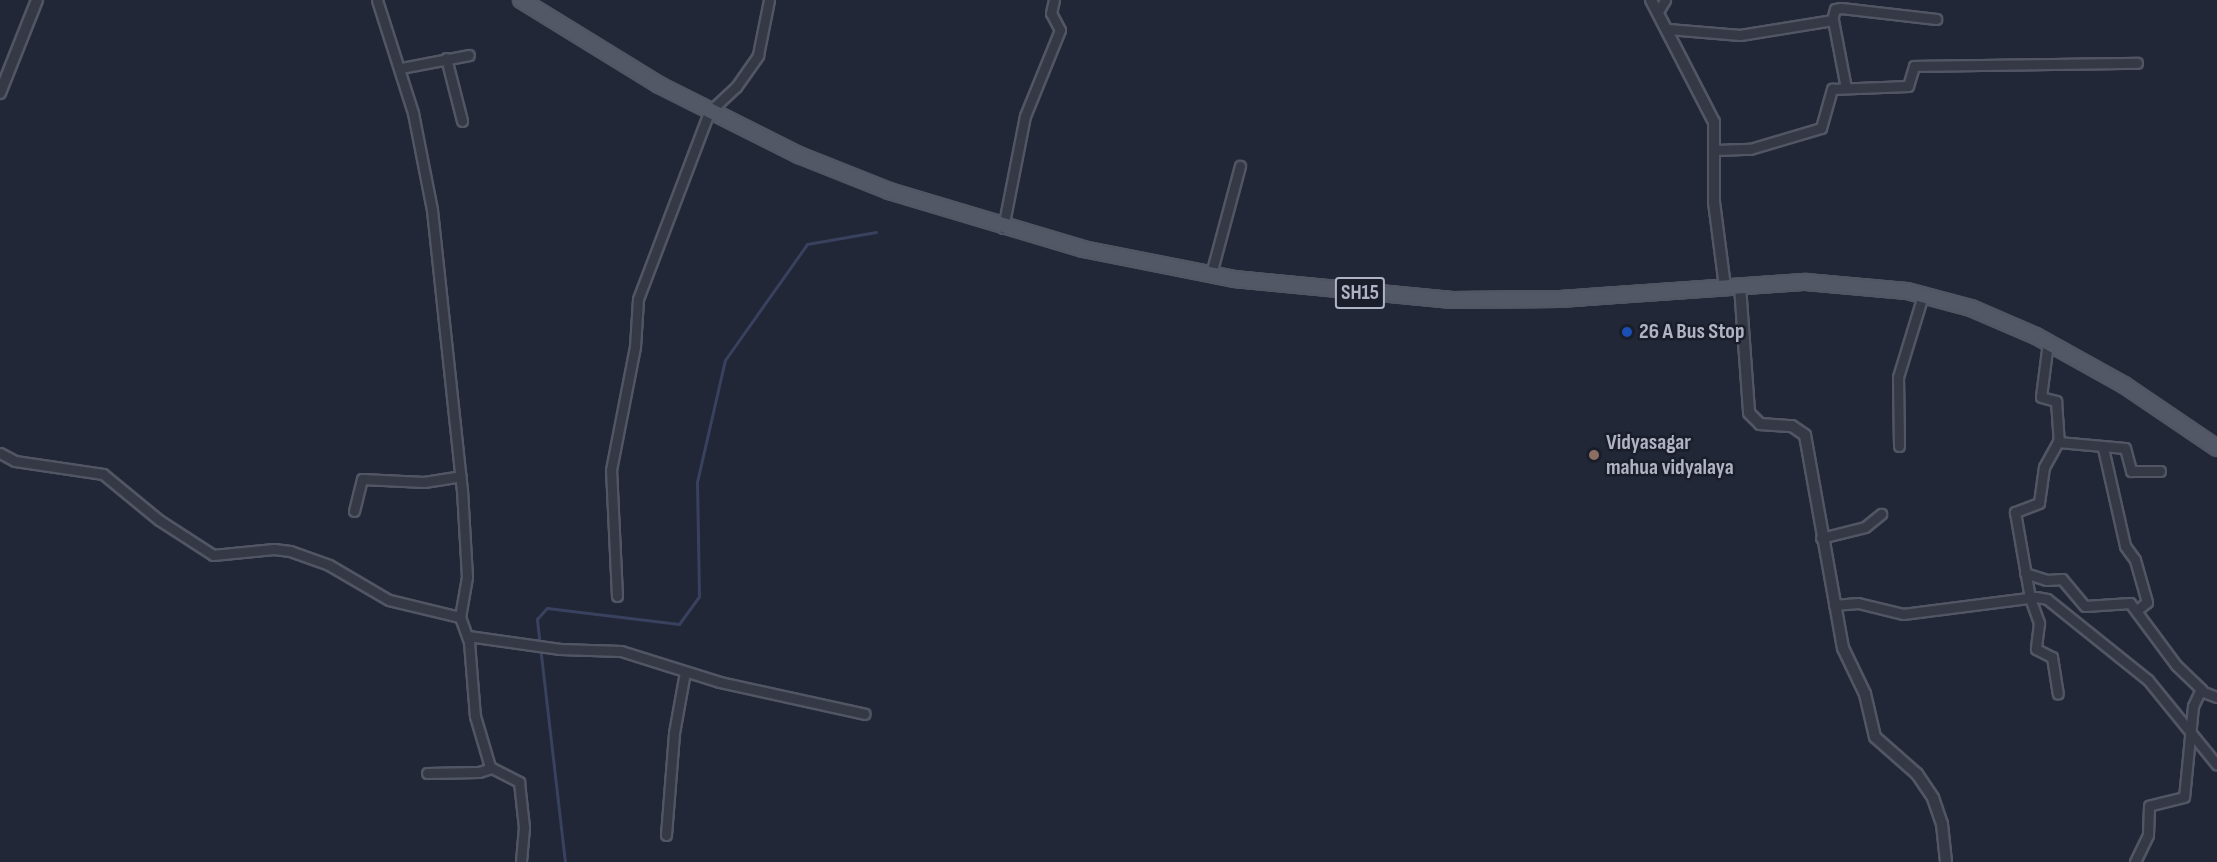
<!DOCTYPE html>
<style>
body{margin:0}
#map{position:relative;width:2217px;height:862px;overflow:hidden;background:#212736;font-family:"Sofia Sans Condensed",sans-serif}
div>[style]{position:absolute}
.stream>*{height:3px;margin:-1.5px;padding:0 1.5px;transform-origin:1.5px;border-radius:1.5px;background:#38415e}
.roads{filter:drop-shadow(2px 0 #525664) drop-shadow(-2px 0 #525664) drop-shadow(0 2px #525664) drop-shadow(0 -2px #525664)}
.minor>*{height:9px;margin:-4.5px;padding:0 4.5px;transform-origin:4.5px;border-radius:4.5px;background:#353946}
.tertiary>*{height:10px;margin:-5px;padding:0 5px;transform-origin:5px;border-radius:5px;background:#353946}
.primary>*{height:14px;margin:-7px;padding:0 7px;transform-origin:7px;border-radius:7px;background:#535866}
.dots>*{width:16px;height:16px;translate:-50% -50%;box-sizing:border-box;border:3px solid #1a1e2b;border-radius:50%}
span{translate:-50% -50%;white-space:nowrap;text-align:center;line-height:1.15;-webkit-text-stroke:5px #1a1e2b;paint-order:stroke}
.shield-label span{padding:2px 4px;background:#1a1e2b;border:2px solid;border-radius:4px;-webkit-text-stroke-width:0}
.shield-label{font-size:21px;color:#afb3c3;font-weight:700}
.poi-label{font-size:22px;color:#afb3c3;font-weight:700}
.left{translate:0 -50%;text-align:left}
</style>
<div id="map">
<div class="stream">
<i style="left:565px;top:862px;width:245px;rotate:-96.6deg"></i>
<i style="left:537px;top:619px;width:15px;rotate:-48deg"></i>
<i style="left:547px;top:608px;width:133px;rotate:6.9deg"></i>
<i style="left:679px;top:624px;width:34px;rotate:-54deg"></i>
<i style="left:699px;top:596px;width:114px;rotate:-91deg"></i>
<i style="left:697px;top:482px;width:125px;rotate:-77.1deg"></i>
<i style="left:725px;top:360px;width:142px;rotate:-54.7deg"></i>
<i style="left:807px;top:244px;width:70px;rotate:-9.9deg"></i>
</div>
<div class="roads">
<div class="minor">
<i style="left:377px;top:0;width:119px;rotate:72.3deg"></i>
<i style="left:413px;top:113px;width:99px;rotate:78.9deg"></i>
<i style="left:432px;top:210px;width:282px;rotate:83.9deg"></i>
<i style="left:462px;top:490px;width:87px;rotate:86.7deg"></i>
<i style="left:467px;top:577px;width:41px;rotate:99.9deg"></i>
<i style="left:460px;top:617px;width:27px;rotate:70deg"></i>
<i style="left:469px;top:642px;width:74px;rotate:85.4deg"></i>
<i style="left:475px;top:716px;width:53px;rotate:73.6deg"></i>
<i style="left:490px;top:767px;width:33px;rotate:27deg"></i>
<i style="left:519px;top:782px;width:45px;rotate:83.7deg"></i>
<i style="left:524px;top:827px;width:35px;rotate:95deg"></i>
<i style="left:1659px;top:10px;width:12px;rotate:-59deg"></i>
<i style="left:1832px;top:20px;width:11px;rotate:-75deg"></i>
<i style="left:1835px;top:9px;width:6px;rotate:-9deg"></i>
<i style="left:1841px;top:8px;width:96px;rotate:6.6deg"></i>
<i style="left:1668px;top:29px;width:72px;rotate:4.8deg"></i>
<i style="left:1740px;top:35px;width:94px;rotate:-9.2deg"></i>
<i style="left:1833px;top:20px;width:69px;rotate:79.2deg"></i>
<i style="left:446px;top:58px;width:65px;rotate:75.7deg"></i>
<i style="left:401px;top:68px;width:69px;rotate:-10.8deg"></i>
<i style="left:1716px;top:150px;width:34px;rotate:-2deg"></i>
<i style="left:1750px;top:149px;width:74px;rotate:-16.5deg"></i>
<i style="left:1821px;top:128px;width:41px;rotate:-74.2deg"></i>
<i style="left:1832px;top:89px;width:76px;rotate:-2.3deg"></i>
<i style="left:1908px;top:86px;width:21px;rotate:-73deg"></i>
<i style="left:1914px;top:66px;width:223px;rotate:-0.8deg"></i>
<i style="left:1003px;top:228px;width:114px;rotate:-78.9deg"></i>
<i style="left:1025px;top:116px;width:93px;rotate:-67.9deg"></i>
<i style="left:1060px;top:30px;width:19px;rotate:-118deg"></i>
<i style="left:1051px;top:13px;width:13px;rotate:-77deg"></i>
<i style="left:1211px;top:274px;width:112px;rotate:-75deg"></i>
<i style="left:2048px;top:342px;width:55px;rotate:97.3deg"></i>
<i style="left:2041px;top:397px;width:16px;rotate:15deg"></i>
<i style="left:2056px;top:401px;width:39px;rotate:86deg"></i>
<i style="left:2059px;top:440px;width:31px;rotate:119deg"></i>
<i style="left:2044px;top:467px;width:36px;rotate:98deg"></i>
<i style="left:2039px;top:503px;width:26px;rotate:159deg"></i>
<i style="left:2015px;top:512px;width:87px;rotate:80.1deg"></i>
<i style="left:2030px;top:598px;width:27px;rotate:70deg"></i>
<i style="left:2039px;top:623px;width:26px;rotate:97deg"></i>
<i style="left:2036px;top:649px;width:18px;rotate:27deg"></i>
<i style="left:2052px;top:657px;width:37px;rotate:81deg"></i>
<i style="left:2058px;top:442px;width:67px;rotate:5.1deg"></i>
<i style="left:2125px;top:448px;width:24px;rotate:75deg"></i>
<i style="left:2131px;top:471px;width:29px"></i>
<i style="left:1899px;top:446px;width:69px;rotate:-90.8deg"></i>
<i style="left:1898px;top:377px;width:86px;rotate:-73deg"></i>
<i style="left:2103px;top:448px;width:100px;rotate:77.3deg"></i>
<i style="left:2125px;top:546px;width:17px;rotate:54deg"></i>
<i style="left:2135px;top:560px;width:44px;rotate:74.1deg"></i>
<i style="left:2147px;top:602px;width:13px;rotate:141deg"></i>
<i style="left:0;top:453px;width:17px;rotate:28deg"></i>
<i style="left:15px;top:461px;width:89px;rotate:8.4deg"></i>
<i style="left:103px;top:474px;width:72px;rotate:39.4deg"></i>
<i style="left:159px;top:520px;width:64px;rotate:32.9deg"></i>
<i style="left:213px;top:555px;width:61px;rotate:-5.6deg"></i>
<i style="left:274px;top:549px;width:16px;rotate:7deg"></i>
<i style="left:290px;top:551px;width:41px;rotate:19.7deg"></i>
<i style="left:329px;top:565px;width:69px;rotate:30.3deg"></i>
<i style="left:389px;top:600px;width:73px;rotate:13.5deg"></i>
<i style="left:354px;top:511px;width:33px;rotate:-76deg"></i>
<i style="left:362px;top:479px;width:62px;rotate:2.8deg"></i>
<i style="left:424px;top:482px;width:37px;rotate:-9deg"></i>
<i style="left:1821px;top:538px;width:45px;rotate:-14deg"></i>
<i style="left:1865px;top:527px;width:21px;rotate:-39deg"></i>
<i style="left:2025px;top:573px;width:23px;rotate:18deg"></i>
<i style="left:2047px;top:580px;width:15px;rotate:-4deg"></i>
<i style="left:2062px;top:579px;width:35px;rotate:50deg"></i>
<i style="left:2085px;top:606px;width:45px;rotate:-3.8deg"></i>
<i style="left:2130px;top:603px;width:77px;rotate:53.4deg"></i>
<i style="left:2176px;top:665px;width:35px;rotate:44deg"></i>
<i style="left:2201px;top:689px;width:19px;rotate:115deg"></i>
<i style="left:2193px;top:706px;width:91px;rotate:95.6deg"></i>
<i style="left:2184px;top:797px;width:36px;rotate:166deg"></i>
<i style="left:2149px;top:806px;width:29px;rotate:92deg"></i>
<i style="left:2148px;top:835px;width:30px;rotate:116deg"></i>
<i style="left:617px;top:596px;width:126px;rotate:-92.7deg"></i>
<i style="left:611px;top:470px;width:125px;rotate:-79deg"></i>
<i style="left:635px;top:347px;width:48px;rotate:-86.4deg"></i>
<i style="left:638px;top:299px;width:200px;rotate:-69.2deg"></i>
<i style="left:709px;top:112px;width:37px;rotate:-43deg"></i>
<i style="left:736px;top:87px;width:39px;rotate:-55deg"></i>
<i style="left:758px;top:55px;width:56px;rotate:-78.7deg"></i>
<i style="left:1834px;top:605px;width:24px;rotate:-5deg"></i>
<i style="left:1858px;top:603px;width:46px;rotate:13.7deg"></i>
<i style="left:1903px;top:614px;width:134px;rotate:-7.3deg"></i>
<i style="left:2036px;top:597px;width:11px;rotate:10deg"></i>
<i style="left:2047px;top:599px;width:129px;rotate:38.7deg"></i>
<i style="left:2148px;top:680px;width:109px;rotate:50.9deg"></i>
<i style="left:468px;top:636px;width:93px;rotate:8deg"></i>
<i style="left:560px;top:649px;width:61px;rotate:1.9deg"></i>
<i style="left:621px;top:651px;width:104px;rotate:17.4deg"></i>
<i style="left:720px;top:682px;width:148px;rotate:12.4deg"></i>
<i style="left:2201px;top:691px;width:17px;rotate:21deg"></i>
<i style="left:427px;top:773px;width:52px;rotate:-1.1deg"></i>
<i style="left:479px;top:772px;width:13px;rotate:-18deg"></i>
<i style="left:666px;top:835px;width:102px;rotate:-85.5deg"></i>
<i style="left:674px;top:733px;width:62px;rotate:-79.8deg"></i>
</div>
<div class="tertiary">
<i style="left:1651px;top:0;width:137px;rotate:62.7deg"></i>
<i style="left:1714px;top:122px;width:80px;rotate:90deg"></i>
<i style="left:1714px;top:202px;width:86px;rotate:82.6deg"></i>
<i style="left:0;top:93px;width:100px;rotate:-68.3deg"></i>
<i style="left:1740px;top:286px;width:127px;rotate:85.9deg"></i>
<i style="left:1749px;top:413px;width:16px;rotate:45deg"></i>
<i style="left:1760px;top:424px;width:32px;rotate:4deg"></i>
<i style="left:1792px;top:426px;width:16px;rotate:35deg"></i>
<i style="left:1805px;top:435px;width:216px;rotate:79.9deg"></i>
<i style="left:1843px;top:648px;width:51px;rotate:64.4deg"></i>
<i style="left:1865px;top:694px;width:44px;rotate:76.9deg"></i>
<i style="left:1875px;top:737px;width:56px;rotate:41.4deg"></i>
<i style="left:1917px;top:774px;width:29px;rotate:56deg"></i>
<i style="left:1933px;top:798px;width:28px;rotate:71deg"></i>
<i style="left:1942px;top:824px;width:38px;rotate:84deg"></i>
</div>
<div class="primary">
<i style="left:521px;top:0;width:162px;rotate:31.6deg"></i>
<i style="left:659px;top:85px;width:157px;rotate:26.6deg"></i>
<i style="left:799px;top:155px;width:97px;rotate:21.8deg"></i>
<i style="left:889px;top:191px;width:202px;rotate:16.6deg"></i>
<i style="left:1083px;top:249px;width:154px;rotate:11.2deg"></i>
<i style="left:1234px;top:279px;width:219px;rotate:5.5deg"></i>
<i style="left:1452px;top:300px;width:108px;rotate:-0.5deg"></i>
<i style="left:1560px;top:299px;width:247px;rotate:-4deg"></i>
<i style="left:1806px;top:282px;width:101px;rotate:5.1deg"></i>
<i style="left:1907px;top:291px;width:66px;rotate:14.9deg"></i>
<i style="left:1971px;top:308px;width:71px;rotate:23.3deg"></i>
<i style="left:2036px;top:336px;width:101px;rotate:29.1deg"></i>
<i style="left:2124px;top:385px;width:112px;rotate:34.1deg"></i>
</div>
</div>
<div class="dots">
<i style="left:1627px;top:332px;background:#1a4fb4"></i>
<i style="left:1594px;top:455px;background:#8d6e63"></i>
</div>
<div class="shield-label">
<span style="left:1360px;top:293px">SH15</span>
</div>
<div class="poi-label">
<span class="left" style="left:1639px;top:332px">26 A Bus Stop</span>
<span class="left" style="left:1606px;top:455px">Vidyasagar<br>mahua vidyalaya</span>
</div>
</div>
